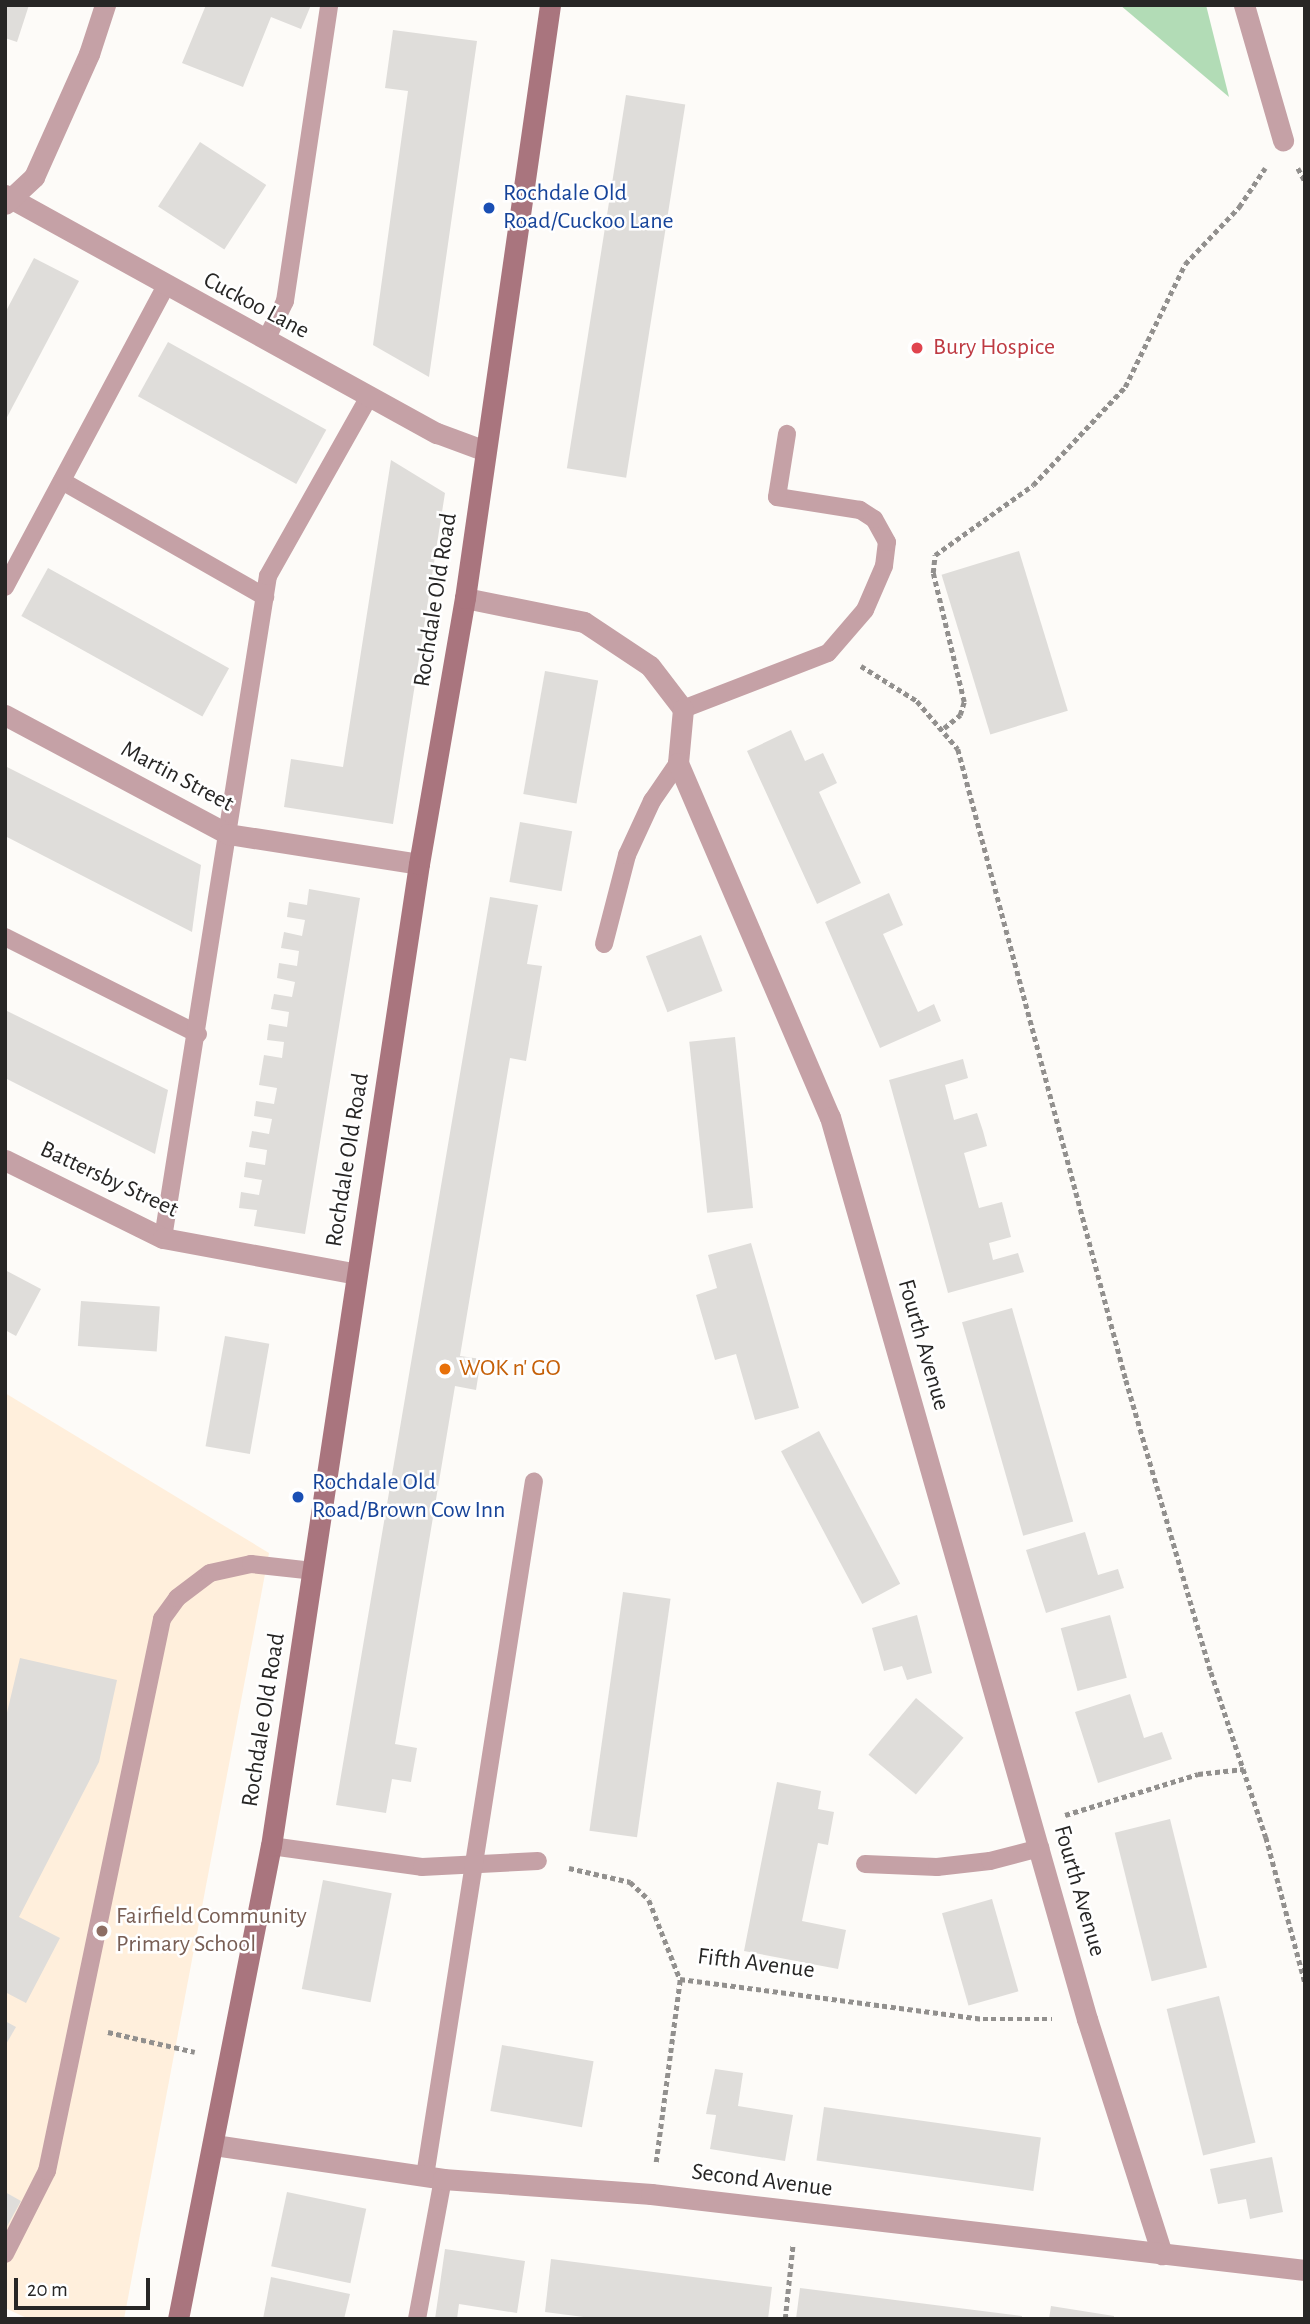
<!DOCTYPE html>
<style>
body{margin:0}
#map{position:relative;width:1310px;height:2324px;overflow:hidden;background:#fdfbf8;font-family:"Alegreya Sans",sans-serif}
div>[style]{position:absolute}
.education>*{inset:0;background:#ffefdc}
.green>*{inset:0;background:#b2dcb6}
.building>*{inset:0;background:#dfddda;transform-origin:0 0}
.path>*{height:4.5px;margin-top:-2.25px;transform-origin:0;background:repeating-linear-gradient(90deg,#92908e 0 5px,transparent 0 8.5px)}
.lane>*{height:18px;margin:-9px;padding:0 9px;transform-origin:9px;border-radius:9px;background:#c5a1a6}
.street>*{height:21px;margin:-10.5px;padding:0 10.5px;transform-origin:10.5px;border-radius:10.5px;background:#c5a1a6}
.secondary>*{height:21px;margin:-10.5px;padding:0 10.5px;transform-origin:10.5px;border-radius:10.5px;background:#a9757e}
.dots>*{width:19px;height:19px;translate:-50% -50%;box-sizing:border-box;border:4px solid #fff;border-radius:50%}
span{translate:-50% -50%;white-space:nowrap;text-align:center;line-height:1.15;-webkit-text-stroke:5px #fff;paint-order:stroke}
.transit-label{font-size:24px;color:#164399}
.left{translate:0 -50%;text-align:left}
.street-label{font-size:24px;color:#272625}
.health-label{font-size:24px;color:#be3a42}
.food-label{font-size:24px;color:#c56008}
.education-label{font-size:24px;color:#785e54}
.frame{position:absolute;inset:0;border:7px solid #272625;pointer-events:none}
.scale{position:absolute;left:14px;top:2278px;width:136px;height:32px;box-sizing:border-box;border:4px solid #272625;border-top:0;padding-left:9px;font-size:21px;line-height:24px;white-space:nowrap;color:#272625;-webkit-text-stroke:5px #fff;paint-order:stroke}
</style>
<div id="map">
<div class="education">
<i style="clip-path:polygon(5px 1393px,269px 1553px,124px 2319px,29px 2319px,5px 2308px)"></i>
</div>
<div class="green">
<i style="clip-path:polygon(1120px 5px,1206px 5px,1229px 97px)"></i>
</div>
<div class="building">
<i style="clip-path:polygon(5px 5px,29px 5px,17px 42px,5px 38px)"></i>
<i style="clip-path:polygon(206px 5px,311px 5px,301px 29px,271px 17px,243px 87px,182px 63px)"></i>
<i style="clip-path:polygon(393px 30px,477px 41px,429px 377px,373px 345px,408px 91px,385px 88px)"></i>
<i style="left:626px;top:95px;width:60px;height:378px;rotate:9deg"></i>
<i style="left:200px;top:142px;width:79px;height:77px;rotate:33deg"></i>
<i style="clip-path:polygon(34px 258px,79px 281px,5px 421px,5px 313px)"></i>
<i style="left:168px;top:342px;width:181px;height:62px;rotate:29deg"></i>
<i style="clip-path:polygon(391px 460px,445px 493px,393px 824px,284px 807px,291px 759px,343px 767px)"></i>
<i style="left:1019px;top:551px;width:167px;height:81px;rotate:73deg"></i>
<i style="left:48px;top:568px;width:207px;height:55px;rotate:29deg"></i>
<i style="left:545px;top:671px;width:54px;height:125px;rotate:10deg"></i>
<i style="clip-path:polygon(791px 730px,805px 761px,823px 753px,837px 783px,819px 792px,861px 883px,817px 904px,747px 751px)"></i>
<i style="clip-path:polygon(5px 766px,201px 865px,192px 932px,5px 836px)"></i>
<i style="left:520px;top:822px;width:53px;height:61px;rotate:10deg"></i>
<i style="clip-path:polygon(309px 889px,360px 898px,305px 1234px,254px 1226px,257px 1210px,239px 1208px,241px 1192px,259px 1195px,262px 1180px,244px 1177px,246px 1162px,265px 1165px,267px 1150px,249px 1147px,252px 1131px,269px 1134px,272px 1119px,254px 1116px,256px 1101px,274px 1104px,277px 1088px,259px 1085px,264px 1055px,282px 1058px,284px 1042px,267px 1040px,269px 1024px,287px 1027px,289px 1012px,271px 1009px,274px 994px,292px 997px,295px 982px,277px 978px,279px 963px,297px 966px,299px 951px,281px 948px,284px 932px,302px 936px,305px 920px,287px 917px,289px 902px,307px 905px)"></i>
<i style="clip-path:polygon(889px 893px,903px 925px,883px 934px,918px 1012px,934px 1004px,941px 1021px,880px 1048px,825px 922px)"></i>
<i style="clip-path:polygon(490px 897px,538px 905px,527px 964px,542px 966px,526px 1061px,510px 1058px,460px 1356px,481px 1359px,476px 1390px,455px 1386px,395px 1744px,417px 1748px,411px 1782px,392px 1779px,386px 1813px,336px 1805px)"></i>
<i style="left:701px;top:935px;width:60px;height:59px;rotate:69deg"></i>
<i style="clip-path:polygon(5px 1010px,168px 1090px,155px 1154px,5px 1078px)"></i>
<i style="left:735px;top:1037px;width:172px;height:46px;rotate:84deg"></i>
<i style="clip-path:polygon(963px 1059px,968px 1078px,945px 1085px,954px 1120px,977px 1113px,983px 1131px,987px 1146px,964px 1153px,979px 1208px,1002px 1202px,1011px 1237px,989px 1243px,993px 1260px,1018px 1253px,1024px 1272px,948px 1293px,889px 1080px)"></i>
<i style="clip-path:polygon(751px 1243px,799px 1408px,755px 1420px,736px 1354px,715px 1360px,696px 1295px,717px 1288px,708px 1255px)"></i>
<i style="clip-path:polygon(5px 1270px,41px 1289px,16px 1336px,5px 1330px)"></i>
<i style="left:81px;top:1301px;width:79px;height:45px;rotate:4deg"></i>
<i style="left:1012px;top:1308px;width:222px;height:52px;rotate:74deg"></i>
<i style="left:225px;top:1336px;width:45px;height:112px;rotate:10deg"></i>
<i style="left:819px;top:1431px;width:173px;height:43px;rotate:62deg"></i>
<i style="clip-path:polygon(1085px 1532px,1098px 1575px,1118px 1569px,1124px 1588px,1046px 1613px,1026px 1550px)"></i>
<i style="left:623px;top:1592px;width:48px;height:241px;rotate:8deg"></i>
<i style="clip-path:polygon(917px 1615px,932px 1673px,907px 1680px,902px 1666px,884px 1671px,872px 1628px)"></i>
<i style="left:1110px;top:1615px;width:65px;height:51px;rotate:75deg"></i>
<i style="clip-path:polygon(20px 1658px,117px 1680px,99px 1762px,19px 1917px,60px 1938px,26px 2003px,5px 1992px,5px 1721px)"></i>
<i style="clip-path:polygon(1130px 1694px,1144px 1738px,1162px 1732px,1172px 1759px,1098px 1783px,1075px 1712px)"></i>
<i style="left:916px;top:1698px;width:62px;height:74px;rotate:40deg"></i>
<i style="clip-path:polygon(777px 1782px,821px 1791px,818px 1809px,834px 1812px,828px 1845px,818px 1843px,802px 1921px,846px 1930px,838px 1969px,744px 1951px)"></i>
<i style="left:1170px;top:1819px;width:153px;height:57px;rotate:76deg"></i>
<i style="left:323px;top:1880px;width:70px;height:111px;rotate:11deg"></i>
<i style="left:992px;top:1899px;width:96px;height:52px;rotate:74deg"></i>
<i style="left:1219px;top:1996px;width:151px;height:54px;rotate:76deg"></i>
<i style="clip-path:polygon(5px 2021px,16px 2027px,5px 2046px)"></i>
<i style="left:502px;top:2045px;width:93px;height:67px;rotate:10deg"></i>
<i style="clip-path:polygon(715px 2069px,743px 2073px,738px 2106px,793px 2115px,785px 2161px,710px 2149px,716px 2115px,706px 2114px)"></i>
<i style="left:824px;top:2107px;width:219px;height:54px;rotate:8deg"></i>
<i style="clip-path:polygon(1272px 2157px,1283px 2212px,1250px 2219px,1246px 2199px,1218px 2204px,1210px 2169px)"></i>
<i style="clip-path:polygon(5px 2192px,21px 2201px,5px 2230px)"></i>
<i style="left:287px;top:2192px;width:81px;height:76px;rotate:12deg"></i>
<i style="clip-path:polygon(445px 2249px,525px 2261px,517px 2313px,459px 2304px,457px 2319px,435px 2319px)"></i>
<i style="clip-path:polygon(551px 2259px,772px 2287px,768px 2319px,599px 2319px,545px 2312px)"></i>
<i style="clip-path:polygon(271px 2277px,350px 2294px,344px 2319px,263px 2319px)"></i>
<i style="clip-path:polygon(800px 2288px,1022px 2316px,1022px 2319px,796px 2319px)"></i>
<i style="clip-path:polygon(1051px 2306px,1114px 2316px,1114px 2319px,1049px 2319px)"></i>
</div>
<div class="path">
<i style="left:1298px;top:168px;width:15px;rotate:62deg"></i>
<i style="left:861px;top:666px;width:66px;rotate:32deg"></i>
<i style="left:917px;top:701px;width:63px;rotate:49.5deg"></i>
<i style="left:958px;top:749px;width:653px;rotate:75.09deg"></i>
<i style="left:1126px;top:1380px;width:304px;rotate:73.8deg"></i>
<i style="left:1211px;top:1672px;width:174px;rotate:71.6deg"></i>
<i style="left:1266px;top:1837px;width:151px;rotate:75deg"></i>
<i style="left:944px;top:728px;width:21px;rotate:-39deg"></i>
<i style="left:960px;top:715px;width:14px;rotate:-73deg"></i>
<i style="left:964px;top:702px;width:133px;rotate:-103.5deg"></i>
<i style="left:933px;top:573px;width:18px;rotate:-84deg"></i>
<i style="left:935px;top:555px;width:120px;rotate:-35.5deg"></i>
<i style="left:1033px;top:485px;width:134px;rotate:-46.8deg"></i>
<i style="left:1125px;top:387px;width:137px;rotate:-64deg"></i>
<i style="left:1185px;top:264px;width:79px;rotate:-46.5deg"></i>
<i style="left:1239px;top:207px;width:47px;rotate:-56.3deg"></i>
<i style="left:1065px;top:1815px;width:139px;rotate:-17.1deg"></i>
<i style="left:1198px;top:1774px;width:46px;rotate:-6.2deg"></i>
<i style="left:569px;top:1868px;width:63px;rotate:12.9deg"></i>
<i style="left:630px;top:1882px;width:26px;rotate:43deg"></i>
<i style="left:649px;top:1900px;width:85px;rotate:68.6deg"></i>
<i style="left:680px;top:1979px;width:306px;rotate:7.5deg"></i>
<i style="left:983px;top:2019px;width:69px"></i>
<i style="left:108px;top:2032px;width:89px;rotate:12.9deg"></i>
<i style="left:656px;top:2162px;width:185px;rotate:-82.5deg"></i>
<i style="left:785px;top:2319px;width:76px;rotate:-84deg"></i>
</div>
<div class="lane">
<i style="left:266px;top:340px;width:43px;rotate:-64deg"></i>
<i style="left:285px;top:301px;width:299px;rotate:-81.5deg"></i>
<i style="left:62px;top:481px;width:234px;rotate:29.7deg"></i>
<i style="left:5px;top:587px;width:341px;rotate:-61.9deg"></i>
<i style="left:683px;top:709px;width:155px;rotate:-21.1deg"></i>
<i style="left:828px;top:653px;width:57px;rotate:-49.3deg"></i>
<i style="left:865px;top:610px;width:48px;rotate:-66.6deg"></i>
<i style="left:884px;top:566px;width:24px;rotate:-83deg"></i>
<i style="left:887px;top:542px;width:26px;rotate:-119deg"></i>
<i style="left:874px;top:519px;width:17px;rotate:-147deg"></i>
<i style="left:860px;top:510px;width:84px;rotate:-171.1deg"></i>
<i style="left:777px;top:497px;width:64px;rotate:-81deg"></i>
<i style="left:5px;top:937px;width:216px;rotate:26.7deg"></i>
<i style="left:604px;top:944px;width:92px;rotate:-75.5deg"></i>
<i style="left:627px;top:855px;width:60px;rotate:-65.2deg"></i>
<i style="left:652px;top:801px;width:46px;rotate:-55.6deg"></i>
<i style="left:163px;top:1238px;width:670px;rotate:-80.99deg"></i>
<i style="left:268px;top:576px;width:206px;rotate:-60.6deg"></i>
<i style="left:271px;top:1846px;width:152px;rotate:7.9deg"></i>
<i style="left:422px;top:1867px;width:116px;rotate:-3deg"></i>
<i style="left:865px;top:1864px;width:72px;rotate:2.4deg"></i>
<i style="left:937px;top:1867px;width:53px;rotate:-6.5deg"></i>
<i style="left:990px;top:1861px;width:52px;rotate:-14.6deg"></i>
<i style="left:425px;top:2176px;width:703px;rotate:-81.09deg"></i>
<i style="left:5px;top:2254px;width:93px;rotate:-63.2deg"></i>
<i style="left:47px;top:2171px;width:564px;rotate:-78.23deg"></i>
<i style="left:162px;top:1619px;width:26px;rotate:-54deg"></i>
<i style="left:177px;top:1598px;width:41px;rotate:-37.1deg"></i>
<i style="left:210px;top:1573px;width:42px;rotate:-12.4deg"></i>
<i style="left:251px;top:1564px;width:62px;rotate:6.4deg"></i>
<i style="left:417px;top:2319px;width:142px;rotate:-79.5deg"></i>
</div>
<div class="street">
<i style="left:1244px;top:5px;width:141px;rotate:73.9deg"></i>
<i style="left:5px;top:195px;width:493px;rotate:28.9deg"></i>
<i style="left:437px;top:433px;width:49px;rotate:20.3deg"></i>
<i style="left:5px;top:204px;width:40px;rotate:-43deg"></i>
<i style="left:34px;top:177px;width:135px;rotate:-65.9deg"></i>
<i style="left:89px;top:54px;width:52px;rotate:-71.9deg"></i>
<i style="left:465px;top:598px;width:121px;rotate:11.4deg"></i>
<i style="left:584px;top:622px;width:79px;rotate:33.7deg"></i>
<i style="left:650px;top:666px;width:54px;rotate:52.5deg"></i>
<i style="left:683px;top:709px;width:54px;rotate:95.3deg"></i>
<i style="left:678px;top:763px;width:385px;rotate:66.8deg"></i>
<i style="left:830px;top:1117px;width:938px;rotate:74.1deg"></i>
<i style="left:1087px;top:2019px;width:247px;rotate:72.3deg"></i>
<i style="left:5px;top:715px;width:253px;rotate:28.1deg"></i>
<i style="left:228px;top:834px;width:193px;rotate:8.9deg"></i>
<i style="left:5px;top:1160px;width:176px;rotate:26.3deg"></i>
<i style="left:163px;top:1238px;width:197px;rotate:10.5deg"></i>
<i style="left:214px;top:2145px;width:232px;rotate:8.4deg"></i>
<i style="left:443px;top:2179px;width:209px;rotate:4.1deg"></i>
<i style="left:651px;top:2194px;width:658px;rotate:6.63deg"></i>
</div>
<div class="secondary">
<i style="left:178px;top:2319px;width:482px;rotate:-78.9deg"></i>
<i style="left:271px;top:1846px;width:993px;rotate:-81.43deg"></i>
<i style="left:419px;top:864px;width:270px;rotate:-80.2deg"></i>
<i style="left:465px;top:598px;width:599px;rotate:-81.84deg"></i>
</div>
<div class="dots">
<i style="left:489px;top:208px;background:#1a4fb4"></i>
<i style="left:917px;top:348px;background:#e0444e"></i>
<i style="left:445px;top:1369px;background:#e8710a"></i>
<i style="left:298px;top:1497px;background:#1a4fb4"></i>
<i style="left:102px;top:1931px;background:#8d6e63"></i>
</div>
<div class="transit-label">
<span class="left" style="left:503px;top:208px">Rochdale Old<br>Road/Cuckoo Lane</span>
<span class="left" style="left:312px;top:1497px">Rochdale Old<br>Road/Brown Cow Inn</span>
</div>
<div class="street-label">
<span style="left:256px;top:306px;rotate:28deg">Cuckoo Lane</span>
<span style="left:436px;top:600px;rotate:-81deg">Rochdale Old Road</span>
<span style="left:177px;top:777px;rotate:28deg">Martin Street</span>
<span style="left:348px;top:1160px;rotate:-81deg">Rochdale Old Road</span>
<span style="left:109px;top:1180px;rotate:25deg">Battersby Street</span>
<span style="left:923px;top:1345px;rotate:74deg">Fourth Avenue</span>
<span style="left:264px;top:1720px;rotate:-81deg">Rochdale Old Road</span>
<span style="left:1079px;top:1891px;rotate:74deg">Fourth Avenue</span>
<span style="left:756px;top:1964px;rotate:7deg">Fifth Avenue</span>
<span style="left:762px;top:2181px;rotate:7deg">Second Avenue</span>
</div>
<div class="health-label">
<span class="left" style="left:933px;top:348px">Bury Hospice</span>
</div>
<div class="food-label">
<span class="left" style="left:459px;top:1369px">WOK n' GO</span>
</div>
<div class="education-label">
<span class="left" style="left:116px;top:1931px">Fairfield Community<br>Primary School</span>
</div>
<div class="frame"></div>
<div class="scale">20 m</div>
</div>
